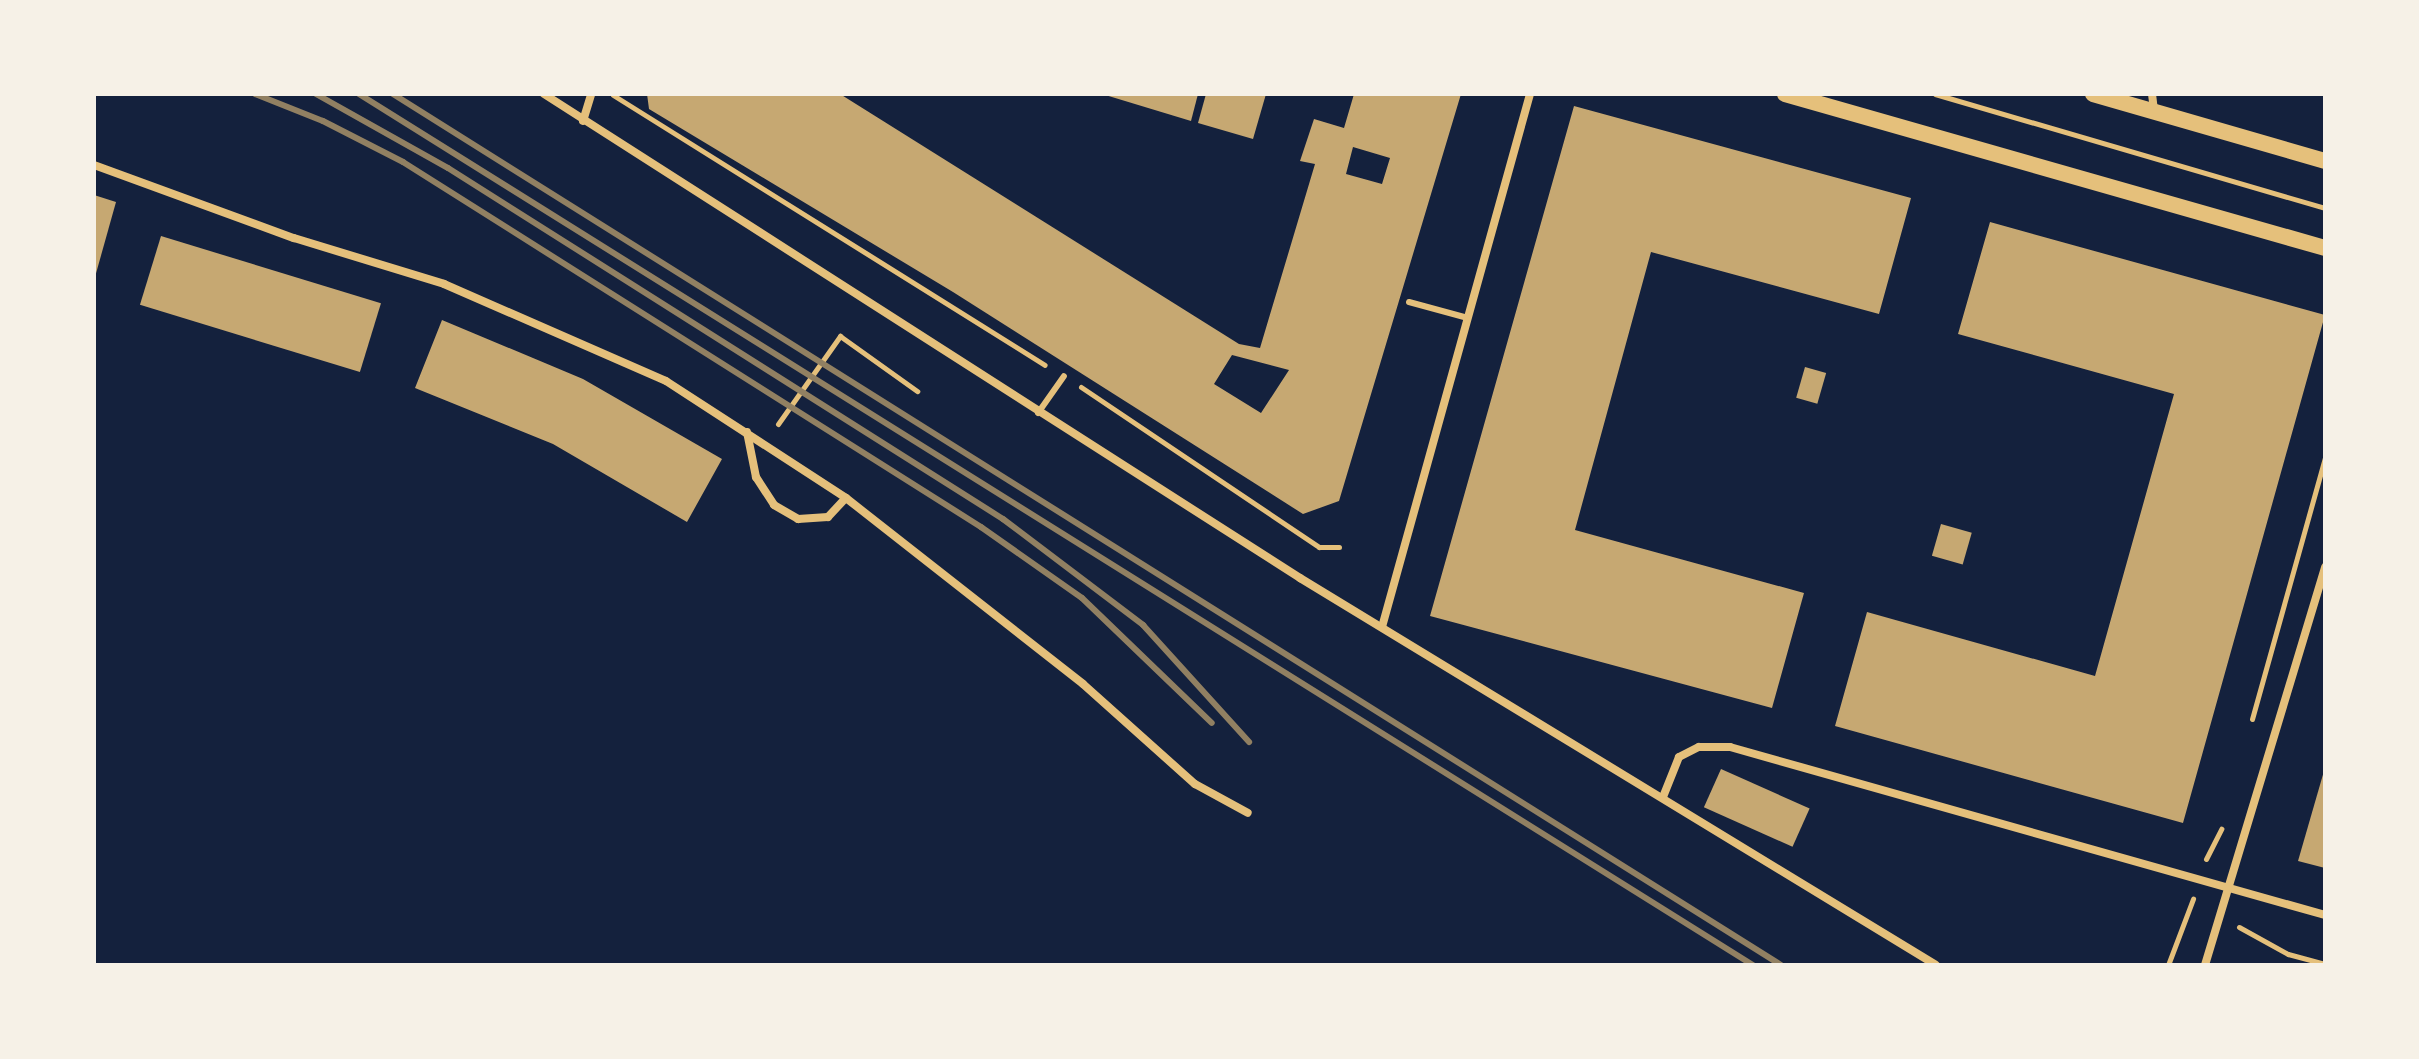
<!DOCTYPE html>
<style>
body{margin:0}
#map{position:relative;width:2419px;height:1059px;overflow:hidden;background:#14213d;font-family:Mulish,sans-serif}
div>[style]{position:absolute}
.building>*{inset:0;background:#c6a872;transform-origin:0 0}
.path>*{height:5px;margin:-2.5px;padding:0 2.5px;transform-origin:2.5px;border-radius:2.5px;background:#e5c07b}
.service>*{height:6px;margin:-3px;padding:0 3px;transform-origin:3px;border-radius:3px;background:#e5c07b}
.minor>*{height:8px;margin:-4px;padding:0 4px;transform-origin:4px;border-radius:4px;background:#e5c07b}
.secondary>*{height:16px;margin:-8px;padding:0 8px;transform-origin:8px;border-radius:8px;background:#e5c07b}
.rail>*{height:6px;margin:-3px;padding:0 3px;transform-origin:3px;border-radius:3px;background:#918062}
span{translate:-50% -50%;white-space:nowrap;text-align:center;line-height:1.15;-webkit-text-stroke:8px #f6f1e7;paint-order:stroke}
.frame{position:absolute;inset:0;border:96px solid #f6f1e7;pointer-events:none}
</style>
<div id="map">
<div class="building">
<i style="clip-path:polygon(evenodd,647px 94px,840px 94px,1239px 344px,1260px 348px,1315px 164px,1300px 161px,1314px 119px,1344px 128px,1354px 94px,1461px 94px,1339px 501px,1303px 514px,953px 292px,649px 109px,647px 94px,1353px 147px,1390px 158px,1382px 184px,1346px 174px,1353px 147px,647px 94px,1232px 355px,1289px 370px,1261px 413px,1214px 384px,1232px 355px)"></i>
<i style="clip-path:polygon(1102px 94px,1198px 94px,1191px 121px)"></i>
<i style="clip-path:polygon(1206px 94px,1266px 94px,1253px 139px,1198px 123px)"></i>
<i style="clip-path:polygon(1574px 106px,1911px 198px,1879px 314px,1651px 252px,1575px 530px,1804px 593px,1772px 708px,1430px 616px)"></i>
<i style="clip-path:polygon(94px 195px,116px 202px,95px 277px,94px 277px)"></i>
<i style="clip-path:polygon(1990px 222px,2325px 315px,2183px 823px,1835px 726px,1867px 612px,2095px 676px,2174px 394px,1958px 334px)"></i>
<i style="left:161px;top:236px;width:230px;height:72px;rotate:17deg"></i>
<i style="clip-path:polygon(442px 320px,583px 379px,722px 459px,687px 522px,553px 444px,415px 388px)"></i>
<i style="left:1805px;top:367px;width:22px;height:32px;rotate:16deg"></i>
<i style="left:1941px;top:524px;width:32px;height:33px;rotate:16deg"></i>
<i style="left:1721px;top:769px;width:97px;height:42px;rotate:24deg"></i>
<i style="clip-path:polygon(2324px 771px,2325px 771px,2325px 868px,2298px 861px)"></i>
</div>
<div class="path">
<i style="left:1935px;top:94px;width:406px;rotate:16.3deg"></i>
<i style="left:613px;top:95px;width:509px;rotate:32.01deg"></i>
<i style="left:1081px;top:387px;width:287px;rotate:33.9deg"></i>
<i style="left:1319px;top:547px;width:20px"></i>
<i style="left:778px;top:424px;width:108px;rotate:-54.8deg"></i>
<i style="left:840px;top:336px;width:95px;rotate:35.5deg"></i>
<i style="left:2252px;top:719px;width:271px;rotate:-74.4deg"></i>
<i style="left:2206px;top:859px;width:34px;rotate:-63deg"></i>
<i style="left:2239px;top:927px;width:56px;rotate:28.9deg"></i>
<i style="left:2288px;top:954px;width:38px;rotate:15deg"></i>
<i style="left:2168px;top:965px;width:71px;rotate:-69.3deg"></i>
</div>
<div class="service">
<i style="left:1409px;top:302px;width:61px;rotate:15.2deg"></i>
<i style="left:1038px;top:413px;width:45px;rotate:-54.9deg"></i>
</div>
<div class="minor">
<i style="left:544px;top:94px;width:898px;rotate:32.63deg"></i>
<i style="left:1300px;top:578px;width:744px;rotate:31.32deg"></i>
<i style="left:2152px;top:94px;width:17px;rotate:83deg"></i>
<i style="left:583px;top:121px;width:28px;rotate:-73deg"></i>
<i style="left:94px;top:165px;width:213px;rotate:20.1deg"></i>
<i style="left:294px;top:238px;width:157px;rotate:17deg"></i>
<i style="left:444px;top:284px;width:242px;rotate:23.6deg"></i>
<i style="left:666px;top:381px;width:215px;rotate:33deg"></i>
<i style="left:846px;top:498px;width:301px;rotate:38.1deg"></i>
<i style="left:1083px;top:684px;width:150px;rotate:41.8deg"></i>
<i style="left:1195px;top:784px;width:60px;rotate:28.7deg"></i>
<i style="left:747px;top:432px;width:46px;rotate:78.7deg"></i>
<i style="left:756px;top:477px;width:33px;rotate:57deg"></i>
<i style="left:774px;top:505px;width:28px;rotate:30deg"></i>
<i style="left:798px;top:519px;width:30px;rotate:-4deg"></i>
<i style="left:828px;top:517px;width:26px;rotate:-47deg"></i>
<i style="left:1382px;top:627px;width:553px;rotate:-74.48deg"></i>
<i style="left:1663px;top:797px;width:43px;rotate:-68.2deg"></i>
<i style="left:1679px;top:757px;width:22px;rotate:-27deg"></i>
<i style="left:1699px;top:747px;width:31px"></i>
<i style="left:1730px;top:747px;width:618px;rotate:15.77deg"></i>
<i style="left:2205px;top:965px;width:416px;rotate:-73.2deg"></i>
</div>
<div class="secondary">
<i style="left:1785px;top:94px;width:562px;rotate:15.92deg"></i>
<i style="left:2093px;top:94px;width:241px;rotate:16.1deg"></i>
</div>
<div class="rail">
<i style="left:255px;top:94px;width:73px;rotate:21.7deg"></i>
<i style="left:323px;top:121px;width:90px;rotate:27.1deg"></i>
<i style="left:403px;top:162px;width:684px;rotate:32.27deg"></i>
<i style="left:981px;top:527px;width:123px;rotate:35.1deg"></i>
<i style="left:1082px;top:598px;width:180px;rotate:43.9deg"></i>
<i style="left:316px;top:94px;width:151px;rotate:29.3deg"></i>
<i style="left:448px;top:168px;width:657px;rotate:32.31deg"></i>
<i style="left:1003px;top:519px;width:176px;rotate:37.1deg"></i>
<i style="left:1143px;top:625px;width:158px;rotate:47.8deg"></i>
<i style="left:359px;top:94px;width:1644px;rotate:32deg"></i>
<i style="left:393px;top:94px;width:1639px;rotate:32.11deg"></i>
</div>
<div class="frame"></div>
</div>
